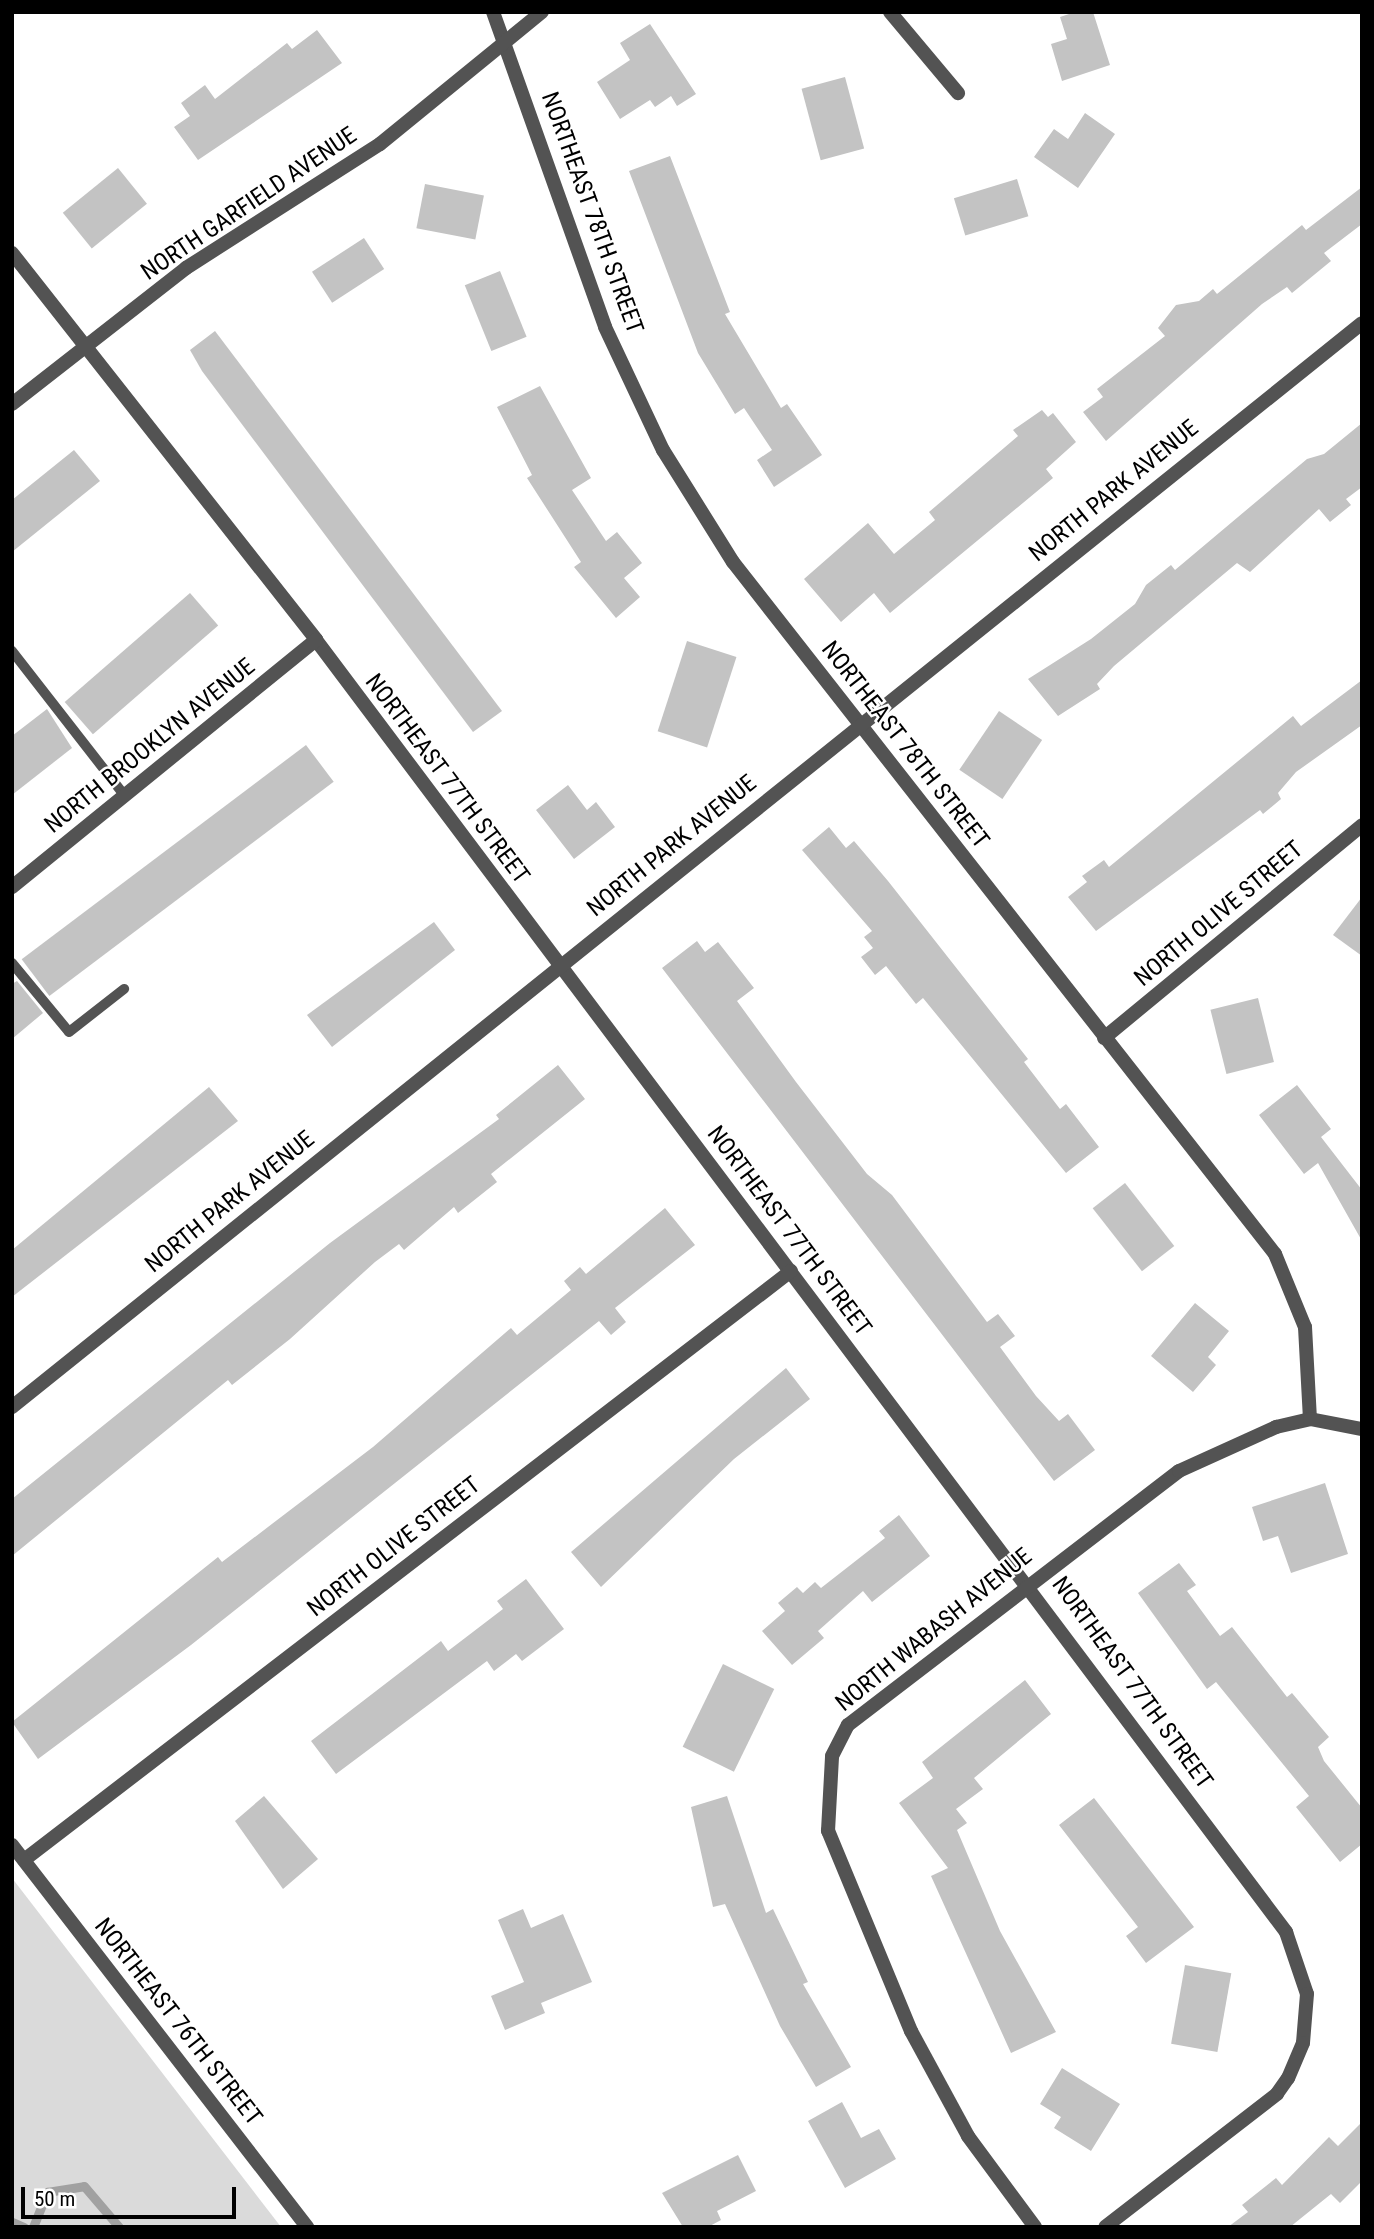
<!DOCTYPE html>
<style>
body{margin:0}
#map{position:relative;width:1374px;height:2239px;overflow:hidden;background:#fff;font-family:"Roboto Condensed",sans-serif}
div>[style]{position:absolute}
.green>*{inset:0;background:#dadada}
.stream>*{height:9px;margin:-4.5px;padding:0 4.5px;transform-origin:4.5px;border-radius:4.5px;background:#a1a1a1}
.building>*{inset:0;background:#c3c3c3;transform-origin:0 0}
.service>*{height:10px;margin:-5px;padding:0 5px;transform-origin:5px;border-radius:5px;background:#535353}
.minor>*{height:14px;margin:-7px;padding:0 7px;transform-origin:7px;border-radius:7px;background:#535353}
.tertiary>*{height:14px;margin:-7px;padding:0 7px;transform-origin:7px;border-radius:7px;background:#535353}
span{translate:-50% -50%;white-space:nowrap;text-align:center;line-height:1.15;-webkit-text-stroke:5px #fff;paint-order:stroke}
.street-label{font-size:24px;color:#000}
.frame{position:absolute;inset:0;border:14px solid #000;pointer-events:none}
.scale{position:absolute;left:21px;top:2187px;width:215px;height:32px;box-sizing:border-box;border:4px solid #000;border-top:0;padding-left:9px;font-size:21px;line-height:24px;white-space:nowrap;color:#000;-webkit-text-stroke:5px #fff;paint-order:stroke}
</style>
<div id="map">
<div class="green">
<i style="clip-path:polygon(12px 1878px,281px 2227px,12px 2227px)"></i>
</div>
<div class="stream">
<i style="left:12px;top:2222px;width:13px;rotate:23deg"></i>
<i style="left:33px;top:2227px;width:38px;rotate:-68deg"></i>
<i style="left:47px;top:2192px;width:37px;rotate:-9deg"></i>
<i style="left:84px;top:2186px;width:54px;rotate:49.5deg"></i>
</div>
<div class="building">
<i style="clip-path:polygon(1075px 12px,1093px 12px,1110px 65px,1062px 81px,1051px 44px,1067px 39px,1060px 17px)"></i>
<i style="clip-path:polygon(650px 24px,696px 94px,677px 106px,671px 96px,655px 107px,650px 100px,620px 119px,597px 82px,630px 60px,620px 43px)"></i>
<i style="clip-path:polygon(317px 30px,342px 63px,198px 160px,174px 127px,190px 116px,181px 103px,205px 85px,215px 99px,287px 43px,292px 49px)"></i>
<i style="left:845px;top:77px;width:74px;height:45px;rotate:75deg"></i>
<i style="clip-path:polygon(1085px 113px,1115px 134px,1078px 188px,1034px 157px,1054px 129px,1068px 139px)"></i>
<i style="clip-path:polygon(670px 156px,730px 312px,725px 314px,781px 408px,787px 404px,822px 455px,774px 487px,757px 460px,772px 450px,744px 408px,735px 414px,698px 353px,629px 171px)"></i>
<i style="left:118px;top:168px;width:46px;height:71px;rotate:51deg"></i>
<i style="left:1017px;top:179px;width:39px;height:66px;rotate:73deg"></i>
<i style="left:425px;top:184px;width:60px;height:45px;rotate:11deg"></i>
<i style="clip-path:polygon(1362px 187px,1362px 224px,1324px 253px,1331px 261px,1292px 293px,1287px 287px,1262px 304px,1106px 441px,1083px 412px,1103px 397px,1097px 389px,1165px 336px,1158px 328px,1176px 305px,1199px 301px,1213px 289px,1217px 294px,1302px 225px,1306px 230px)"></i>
<i style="left:364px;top:238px;width:37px;height:62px;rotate:57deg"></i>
<i style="left:500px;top:271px;width:71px;height:38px;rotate:68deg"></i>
<i style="clip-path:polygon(215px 331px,502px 711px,473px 732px,202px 371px,190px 350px)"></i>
<i style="clip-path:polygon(540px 386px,591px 478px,572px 490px,606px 541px,617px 532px,642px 563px,624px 578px,640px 597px,616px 618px,574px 567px,581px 562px,527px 478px,532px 475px,497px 407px)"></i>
<i style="clip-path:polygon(1042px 410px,1048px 417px,1053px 413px,1076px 442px,1046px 469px,1053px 478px,890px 613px,874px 593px,841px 622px,804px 579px,868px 523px,894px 554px,935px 520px,929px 512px,1018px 436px,1013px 430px)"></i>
<i style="clip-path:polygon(1362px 423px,1362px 487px,1346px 499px,1351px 505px,1330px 522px,1319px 509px,1250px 572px,1237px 563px,1114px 666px,1097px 684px,1100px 689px,1058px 716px,1028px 679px,1091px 639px,1135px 604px,1146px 585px,1171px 565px,1175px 570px,1307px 459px,1324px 454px)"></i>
<i style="clip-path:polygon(74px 450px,100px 481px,12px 552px,12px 500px)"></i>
<i style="left:190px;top:593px;width:43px;height:166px;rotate:49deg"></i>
<i style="left:687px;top:641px;width:52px;height:95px;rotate:18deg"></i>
<i style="clip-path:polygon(1362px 680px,1362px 725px,1296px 772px,1278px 793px,1281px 799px,1263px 814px,1260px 810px,1096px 931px,1068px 897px,1087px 882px,1082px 876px,1104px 860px,1109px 867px,1293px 716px,1301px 726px)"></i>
<i style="clip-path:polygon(47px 709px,72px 748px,12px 795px,12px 736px)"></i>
<i style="left:999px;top:711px;width:52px;height:71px;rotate:34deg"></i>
<i style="left:306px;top:745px;width:46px;height:356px;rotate:53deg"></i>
<i style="clip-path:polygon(568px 785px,587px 810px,596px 802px,615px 827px,574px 859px,536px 810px)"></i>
<i style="clip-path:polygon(829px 827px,846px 848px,854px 841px,888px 881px,1028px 1059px,1024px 1062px,1060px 1109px,1066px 1104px,1099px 1147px,1066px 1173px,923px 998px,916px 1004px,886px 966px,875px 975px,861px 957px,873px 948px,864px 937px,872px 931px,802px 850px)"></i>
<i style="clip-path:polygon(1362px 897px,1362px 956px,1333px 935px)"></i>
<i style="clip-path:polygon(434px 922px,455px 950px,332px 1047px,307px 1015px)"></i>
<i style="clip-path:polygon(697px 941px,705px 952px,718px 942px,754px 988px,737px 1001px,796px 1082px,867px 1174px,892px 1195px,987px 1322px,998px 1314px,1015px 1336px,1000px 1347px,1036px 1396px,1059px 1421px,1068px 1414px,1095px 1450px,1054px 1481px,662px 968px)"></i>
<i style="clip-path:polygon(17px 981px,43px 1013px,12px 1039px,12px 984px)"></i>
<i style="left:1258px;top:998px;width:66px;height:49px;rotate:76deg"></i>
<i style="clip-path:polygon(558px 1065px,585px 1099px,491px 1174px,497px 1182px,458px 1213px,454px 1207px,404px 1250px,399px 1244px,375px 1262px,290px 1339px,232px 1385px,228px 1380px,12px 1556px,12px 1499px,330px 1243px,499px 1119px,496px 1115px)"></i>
<i style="clip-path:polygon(1297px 1085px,1331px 1129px,1321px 1137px,1362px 1190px,1362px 1241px,1318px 1163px,1304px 1174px,1259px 1115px)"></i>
<i style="clip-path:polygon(209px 1087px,238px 1121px,12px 1297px,12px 1250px)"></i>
<i style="left:1125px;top:1183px;width:80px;height:41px;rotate:52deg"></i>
<i style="clip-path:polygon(665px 1208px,695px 1245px,615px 1308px,626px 1322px,611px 1335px,599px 1321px,191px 1645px,38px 1759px,12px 1722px,218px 1557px,222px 1562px,373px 1447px,511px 1328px,517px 1335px,571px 1290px,564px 1281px,580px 1267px,586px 1274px)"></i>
<i style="clip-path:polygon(1195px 1303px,1229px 1331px,1208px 1357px,1216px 1365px,1193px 1392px,1151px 1356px)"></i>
<i style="clip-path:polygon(786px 1368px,810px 1399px,734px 1459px,601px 1587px,571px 1552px)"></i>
<i style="clip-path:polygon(1325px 1483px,1348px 1554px,1291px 1573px,1278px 1536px,1263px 1541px,1252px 1507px)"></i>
<i style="clip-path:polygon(899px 1515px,930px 1556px,872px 1602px,863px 1591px,818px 1631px,824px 1638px,792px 1665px,762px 1631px,785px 1611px,778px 1603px,797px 1587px,803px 1593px,815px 1582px,821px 1588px,885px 1538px,879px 1531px)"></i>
<i style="clip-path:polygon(1179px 1563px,1196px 1585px,1187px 1591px,1220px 1636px,1232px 1627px,1287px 1697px,1292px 1693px,1329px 1737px,1318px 1747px,1324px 1761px,1362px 1808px,1362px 1844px,1340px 1862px,1296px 1807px,1309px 1796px,1216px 1682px,1207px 1689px,1138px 1593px)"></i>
<i style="clip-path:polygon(526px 1579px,564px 1629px,522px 1661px,516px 1654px,494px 1671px,487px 1661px,336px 1774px,311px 1741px,441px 1641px,448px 1651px,503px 1609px,497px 1601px)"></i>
<i style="left:723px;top:1664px;width:57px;height:92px;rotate:26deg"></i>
<i style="clip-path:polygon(1025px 1680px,1051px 1714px,974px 1778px,983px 1789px,956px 1809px,967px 1823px,957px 1830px,1000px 1931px,1056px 2032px,1011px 2053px,931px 1876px,948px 1868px,899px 1803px,933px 1778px,922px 1762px)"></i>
<i style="clip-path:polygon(264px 1796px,318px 1859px,283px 1889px,235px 1821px)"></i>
<i style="clip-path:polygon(727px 1796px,766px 1913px,773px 1909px,808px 1982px,803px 1984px,851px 2067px,816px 2087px,780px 2026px,725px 1904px,713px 1907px,691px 1807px)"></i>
<i style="clip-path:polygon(1094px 1798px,1194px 1927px,1146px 1963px,1126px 1936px,1138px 1927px,1059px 1825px)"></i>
<i style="clip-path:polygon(523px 1909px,531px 1928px,563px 1914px,592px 1982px,541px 2003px,545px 2013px,505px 2030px,491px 1996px,524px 1982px,498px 1920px)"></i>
<i style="left:1185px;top:1965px;width:47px;height:80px;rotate:10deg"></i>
<i style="clip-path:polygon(1062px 2068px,1120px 2104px,1091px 2151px,1054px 2128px,1061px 2117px,1040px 2104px)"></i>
<i style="clip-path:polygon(842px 2102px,861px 2138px,879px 2129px,896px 2159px,845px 2188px,808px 2121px)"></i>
<i style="clip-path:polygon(1362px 2122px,1362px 2181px,1340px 2203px,1331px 2194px,1290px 2227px,1228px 2227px,1248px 2212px,1242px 2205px,1276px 2178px,1282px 2185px,1329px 2137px,1338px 2146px)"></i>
<i style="clip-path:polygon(738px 2155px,756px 2191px,717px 2211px,721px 2220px,708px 2227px,683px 2227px,662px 2193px)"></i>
</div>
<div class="service">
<i style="left:12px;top:651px;width:184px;rotate:52.1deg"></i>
<i style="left:12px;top:963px;width:89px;rotate:50.4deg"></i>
<i style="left:69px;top:1032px;width:70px;rotate:-38deg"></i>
</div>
<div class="minor">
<i style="left:493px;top:12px;width:334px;rotate:70.4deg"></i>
<i style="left:605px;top:327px;width:136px;rotate:64.8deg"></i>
<i style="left:663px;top:450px;width:132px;rotate:58deg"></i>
<i style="left:733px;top:562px;width:879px;rotate:51.93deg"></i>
<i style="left:1275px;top:1254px;width:79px;rotate:67.7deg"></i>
<i style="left:1305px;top:1327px;width:92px;rotate:86.9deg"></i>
<i style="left:890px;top:12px;width:106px;rotate:50deg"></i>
<i style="left:12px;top:253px;width:492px;rotate:51.8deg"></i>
<i style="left:316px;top:640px;width:1616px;rotate:53.1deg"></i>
<i style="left:1286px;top:1932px;width:65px;rotate:71.3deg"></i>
<i style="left:1307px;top:1994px;width:49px;rotate:94.7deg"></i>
<i style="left:1303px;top:2043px;width:38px;rotate:113deg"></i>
<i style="left:1288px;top:2078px;width:19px;rotate:125deg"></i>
<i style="left:1277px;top:2094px;width:217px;rotate:142.3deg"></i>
<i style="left:12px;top:404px;width:221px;rotate:-38deg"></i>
<i style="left:186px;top:268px;width:230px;rotate:-32.6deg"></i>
<i style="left:380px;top:144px;width:209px;rotate:-39.2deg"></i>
<i style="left:12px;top:887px;width:392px;rotate:-39.1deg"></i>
<i style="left:1104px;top:1038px;width:335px;rotate:-39.5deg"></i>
<i style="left:12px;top:1407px;width:1731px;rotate:-38.76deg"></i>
<i style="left:24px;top:1860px;width:967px;rotate:-37.52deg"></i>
<i style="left:1035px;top:2227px;width:113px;rotate:-126.4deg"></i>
<i style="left:968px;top:2136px;width:119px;rotate:-118.5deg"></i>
<i style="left:911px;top:2031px;width:217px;rotate:-112.5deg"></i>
<i style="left:828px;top:1831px;width:75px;rotate:-86.9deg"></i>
<i style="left:832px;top:1756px;width:35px;rotate:-63deg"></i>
<i style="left:848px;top:1725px;width:417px;rotate:-37.5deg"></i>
<i style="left:1179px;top:1471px;width:107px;rotate:-24.4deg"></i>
<i style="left:1276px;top:1427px;width:35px;rotate:-13deg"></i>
<i style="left:1310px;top:1419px;width:53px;rotate:10.9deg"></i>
</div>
<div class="tertiary">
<i style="left:12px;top:1845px;width:483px;rotate:52.3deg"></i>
</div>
<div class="street-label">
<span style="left:249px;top:204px;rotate:-34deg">NORTH GARFIELD AVENUE</span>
<span style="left:592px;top:213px;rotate:70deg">NORTHEAST 78TH STREET</span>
<span style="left:1114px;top:491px;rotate:-39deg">NORTH PARK AVENUE</span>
<span style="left:905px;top:745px;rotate:52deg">NORTHEAST 78TH STREET</span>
<span style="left:150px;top:746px;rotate:-39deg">NORTH BROOKLYN AVENUE</span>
<span style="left:447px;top:779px;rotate:53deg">NORTHEAST 77TH STREET</span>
<span style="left:672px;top:846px;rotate:-39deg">NORTH PARK AVENUE</span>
<span style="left:1219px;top:914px;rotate:-40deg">NORTH OLIVE STREET</span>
<span style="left:230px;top:1202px;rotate:-39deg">NORTH PARK AVENUE</span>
<span style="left:789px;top:1231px;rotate:53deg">NORTHEAST 77TH STREET</span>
<span style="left:394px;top:1547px;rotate:-38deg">NORTH OLIVE STREET</span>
<span style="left:934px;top:1630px;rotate:-39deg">NORTH WABASH AVENUE</span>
<span style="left:1132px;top:1683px;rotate:54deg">NORTHEAST 77TH STREET</span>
<span style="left:178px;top:2022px;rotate:52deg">NORTHEAST 76TH STREET</span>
</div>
<div class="frame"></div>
<div class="scale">50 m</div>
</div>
